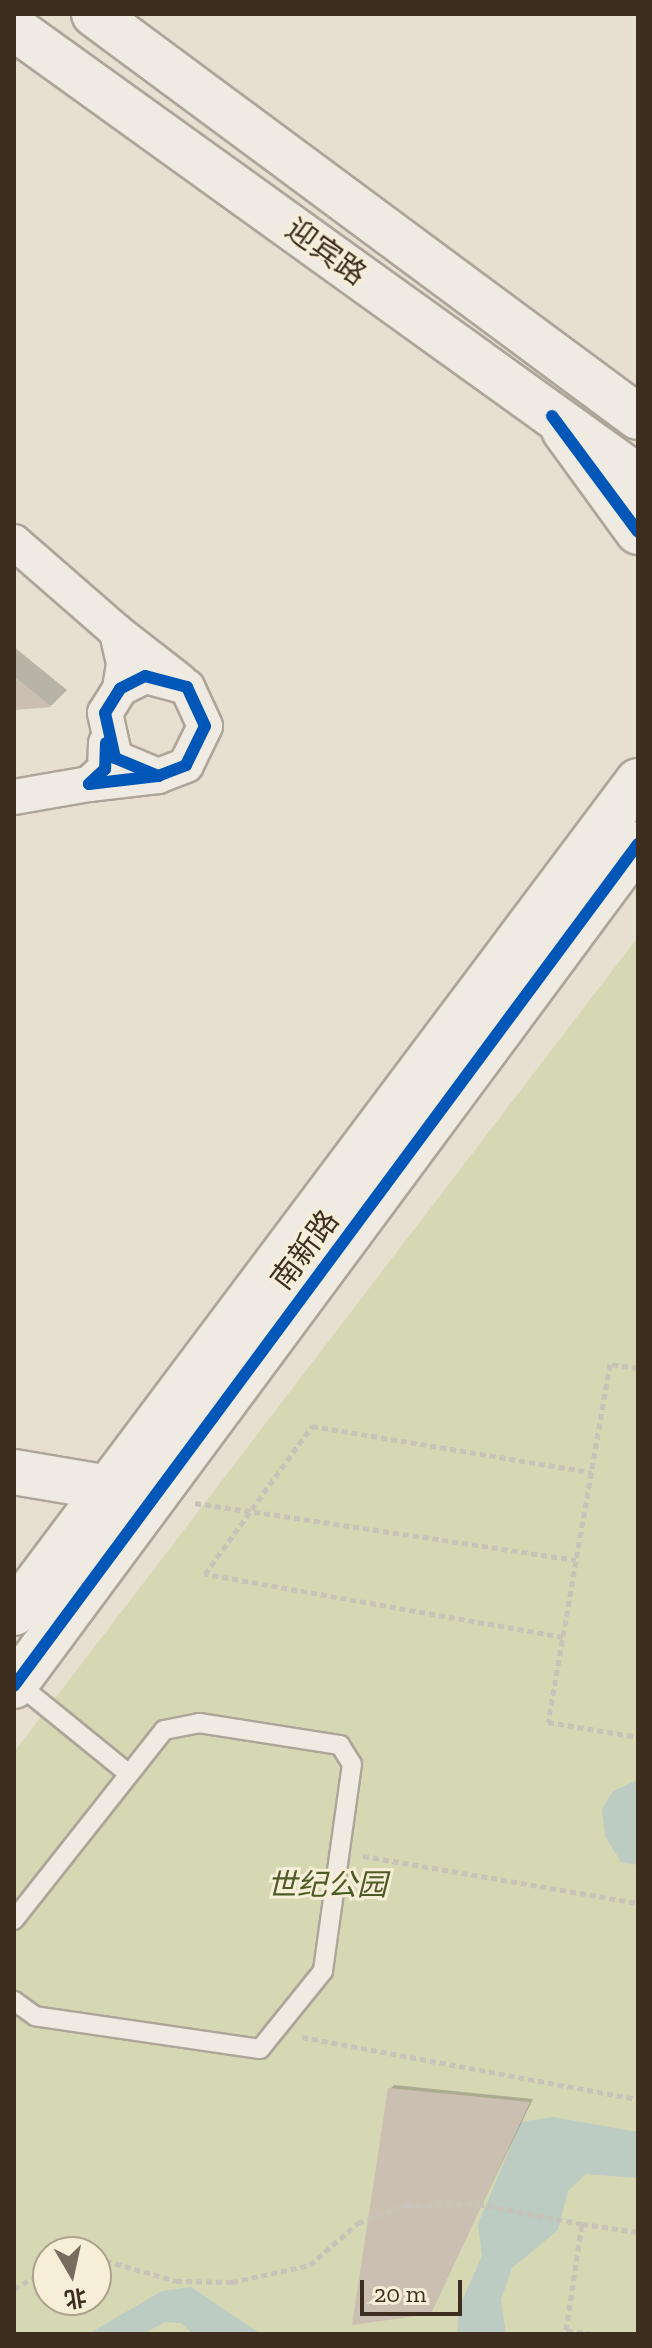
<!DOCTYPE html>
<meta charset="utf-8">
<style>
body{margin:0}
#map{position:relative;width:652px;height:2348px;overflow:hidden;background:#e7e0d1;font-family:"Zilla Slab","Noto Sans SC",serif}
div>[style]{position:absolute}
.green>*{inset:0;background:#d6d7b3}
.water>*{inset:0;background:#bcccc2}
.shadow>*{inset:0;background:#0003}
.building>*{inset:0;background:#cbbfb2}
.path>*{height:5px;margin-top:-2.5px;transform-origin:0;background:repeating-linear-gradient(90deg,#c8c2b9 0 6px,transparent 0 10px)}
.roads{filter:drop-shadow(2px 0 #ada599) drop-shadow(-2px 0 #ada599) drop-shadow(0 2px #ada599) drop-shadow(0 -2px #ada599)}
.service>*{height:18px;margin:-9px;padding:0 9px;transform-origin:9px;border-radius:9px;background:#efebe3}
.minor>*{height:34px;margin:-17px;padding:0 17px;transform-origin:17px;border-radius:17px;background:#efebe3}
.tertiary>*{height:44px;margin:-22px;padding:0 22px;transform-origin:22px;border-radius:22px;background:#efebe3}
.secondary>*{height:44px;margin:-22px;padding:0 22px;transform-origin:22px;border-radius:22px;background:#efebe3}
.cycleway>*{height:12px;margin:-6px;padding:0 6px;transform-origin:6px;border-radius:6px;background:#0057b8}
span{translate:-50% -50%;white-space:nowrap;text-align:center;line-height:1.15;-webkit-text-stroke:6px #f7eed8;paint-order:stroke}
.street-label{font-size:30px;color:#3d2e20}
.park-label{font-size:30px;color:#4d5a26;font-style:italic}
.frame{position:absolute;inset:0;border:16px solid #3d2e20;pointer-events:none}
.north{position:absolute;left:32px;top:2236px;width:80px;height:80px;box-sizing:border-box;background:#f7eed8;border:2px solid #ada18e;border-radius:50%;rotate:171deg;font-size:22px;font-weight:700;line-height:32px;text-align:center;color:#3d2e20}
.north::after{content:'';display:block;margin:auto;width:28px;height:36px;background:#786c5e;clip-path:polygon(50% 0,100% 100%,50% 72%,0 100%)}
.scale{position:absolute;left:360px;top:2280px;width:102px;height:36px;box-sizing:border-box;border:4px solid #3d2e20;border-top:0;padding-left:10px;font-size:24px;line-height:28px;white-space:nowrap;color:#3d2e20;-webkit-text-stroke:6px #f7eed8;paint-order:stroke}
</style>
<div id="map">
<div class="green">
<i style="clip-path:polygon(evenodd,638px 937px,638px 2334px,14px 2334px,14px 1752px,638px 937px,48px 2252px,96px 2252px,96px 2300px,48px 2300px,48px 2252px)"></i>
</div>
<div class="water">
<i style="clip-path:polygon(638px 1780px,638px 1865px,621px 1862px,605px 1836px,602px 1809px,613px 1791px)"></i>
<i style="clip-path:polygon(553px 2117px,638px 2132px,638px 2178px,586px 2174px,568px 2191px,558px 2230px,512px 2268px,501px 2300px,506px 2334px,457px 2334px,459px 2308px,482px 2256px,478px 2224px,521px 2122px)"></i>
<i style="clip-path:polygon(191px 2287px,261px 2334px,193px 2334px,181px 2323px,165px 2322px,143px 2334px,88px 2334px,162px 2291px)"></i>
</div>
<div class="shadow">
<i style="clip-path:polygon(14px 647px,67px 690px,52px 705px,14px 708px)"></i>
<i style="clip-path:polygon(394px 2085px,533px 2099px,430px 2312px,390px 2089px)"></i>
</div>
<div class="building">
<i style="clip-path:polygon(14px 676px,52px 707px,14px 710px)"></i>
<i style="clip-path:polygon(388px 2088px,530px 2102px,431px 2314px,352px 2325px)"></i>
</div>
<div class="path">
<i style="left:638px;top:1368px;width:28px;rotate:-172deg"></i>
<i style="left:610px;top:1364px;width:363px;rotate:99.8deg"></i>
<i style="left:548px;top:1722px;width:91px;rotate:9.5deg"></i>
<i style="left:195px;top:1503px;width:385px;rotate:8.5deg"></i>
<i style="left:563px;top:1637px;width:364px;rotate:-170deg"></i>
<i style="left:205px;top:1574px;width:183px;rotate:-54.1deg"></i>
<i style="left:312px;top:1426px;width:283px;rotate:9.4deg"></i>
<i style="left:363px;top:1856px;width:279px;rotate:9.7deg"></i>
<i style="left:302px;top:2037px;width:342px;rotate:10.5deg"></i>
<i style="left:96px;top:2258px;width:83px;rotate:16deg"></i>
<i style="left:176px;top:2281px;width:56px;rotate:1deg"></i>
<i style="left:232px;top:2282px;width:80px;rotate:-12.3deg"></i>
<i style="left:310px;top:2265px;width:64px;rotate:-41.2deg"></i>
<i style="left:358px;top:2223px;width:51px;rotate:-20.6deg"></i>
<i style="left:406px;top:2205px;width:72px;rotate:-0.8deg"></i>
<i style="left:478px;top:2204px;width:106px;rotate:10.9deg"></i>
<i style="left:14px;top:2289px;width:39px;rotate:-30deg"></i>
<i style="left:593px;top:2334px;width:27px;rotate:-172deg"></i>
<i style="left:566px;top:2330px;width:107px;rotate:-81.4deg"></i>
<i style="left:582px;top:2224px;width:57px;rotate:8.1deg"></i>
</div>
<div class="roads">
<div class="service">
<i style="left:17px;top:1683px;width:144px;rotate:39.1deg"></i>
<i style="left:14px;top:1920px;width:242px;rotate:-51.7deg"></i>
<i style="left:164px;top:1730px;width:36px;rotate:-11deg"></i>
<i style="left:199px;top:1723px;width:143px;rotate:8.9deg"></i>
<i style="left:340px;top:1745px;width:22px;rotate:58deg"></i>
<i style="left:352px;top:1764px;width:209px;rotate:98deg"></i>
<i style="left:323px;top:1971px;width:100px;rotate:128.9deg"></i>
<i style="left:260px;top:2049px;width:227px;rotate:-171.7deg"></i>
<i style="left:35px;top:2016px;width:26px;rotate:-144deg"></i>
</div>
<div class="minor">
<i style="left:14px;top:542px;width:137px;rotate:41.1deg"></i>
<i style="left:120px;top:689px;width:26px;rotate:-81deg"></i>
<i style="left:124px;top:663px;width:32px;rotate:-103deg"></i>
<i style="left:117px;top:632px;width:80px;rotate:37.9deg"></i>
<i style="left:106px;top:743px;width:26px;rotate:92deg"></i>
<i style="left:105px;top:769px;width:22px;rotate:137deg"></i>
<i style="left:89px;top:784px;width:69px;rotate:-6.6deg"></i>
<i style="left:158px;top:776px;width:30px;rotate:-21deg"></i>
<i style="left:186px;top:765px;width:43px;rotate:-64deg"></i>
<i style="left:205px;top:726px;width:43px;rotate:-114.8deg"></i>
<i style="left:187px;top:687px;width:43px;rotate:-165.3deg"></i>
<i style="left:145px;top:676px;width:28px;rotate:153deg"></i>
<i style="left:120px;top:689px;width:28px;rotate:122deg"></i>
<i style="left:105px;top:713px;width:46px;rotate:77.5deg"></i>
<i style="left:115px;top:758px;width:47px;rotate:22.7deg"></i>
<i style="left:14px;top:797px;width:76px;rotate:-9.8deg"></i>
</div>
<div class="tertiary">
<i style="left:564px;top:430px;width:126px;rotate:54deg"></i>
<i style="left:14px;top:1472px;width:120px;rotate:9.6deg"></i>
<i style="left:14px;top:1613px;width:1040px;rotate:-53.13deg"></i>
<i style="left:14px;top:1686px;width:1048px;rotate:-53.46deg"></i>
</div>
<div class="secondary">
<i style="left:94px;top:14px;width:677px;rotate:36.53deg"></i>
<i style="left:14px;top:28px;width:769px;rotate:35.74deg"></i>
</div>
</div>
<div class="cycleway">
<i style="left:552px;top:416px;width:144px;rotate:53.4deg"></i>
<i style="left:106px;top:743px;width:26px;rotate:92deg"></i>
<i style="left:105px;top:769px;width:22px;rotate:137deg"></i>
<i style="left:89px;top:784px;width:69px;rotate:-6.6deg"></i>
<i style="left:158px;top:776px;width:30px;rotate:-21deg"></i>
<i style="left:186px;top:765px;width:43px;rotate:-64deg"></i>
<i style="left:205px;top:726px;width:43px;rotate:-114.8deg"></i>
<i style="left:187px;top:687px;width:43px;rotate:-165.3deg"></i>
<i style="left:145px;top:676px;width:28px;rotate:153deg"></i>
<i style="left:120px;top:689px;width:28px;rotate:122deg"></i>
<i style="left:105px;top:713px;width:46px;rotate:77.5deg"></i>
<i style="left:115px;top:758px;width:47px;rotate:22.7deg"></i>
<i style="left:14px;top:1686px;width:1048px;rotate:-53.46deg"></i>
</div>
<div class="street-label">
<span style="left:326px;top:252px;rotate:36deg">迎宾路</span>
<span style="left:305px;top:1250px;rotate:-53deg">南新路</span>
</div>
<div class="park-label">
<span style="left:327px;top:1885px">世纪公园</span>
</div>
<div class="frame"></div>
<div class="north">北</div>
<div class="scale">20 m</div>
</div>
